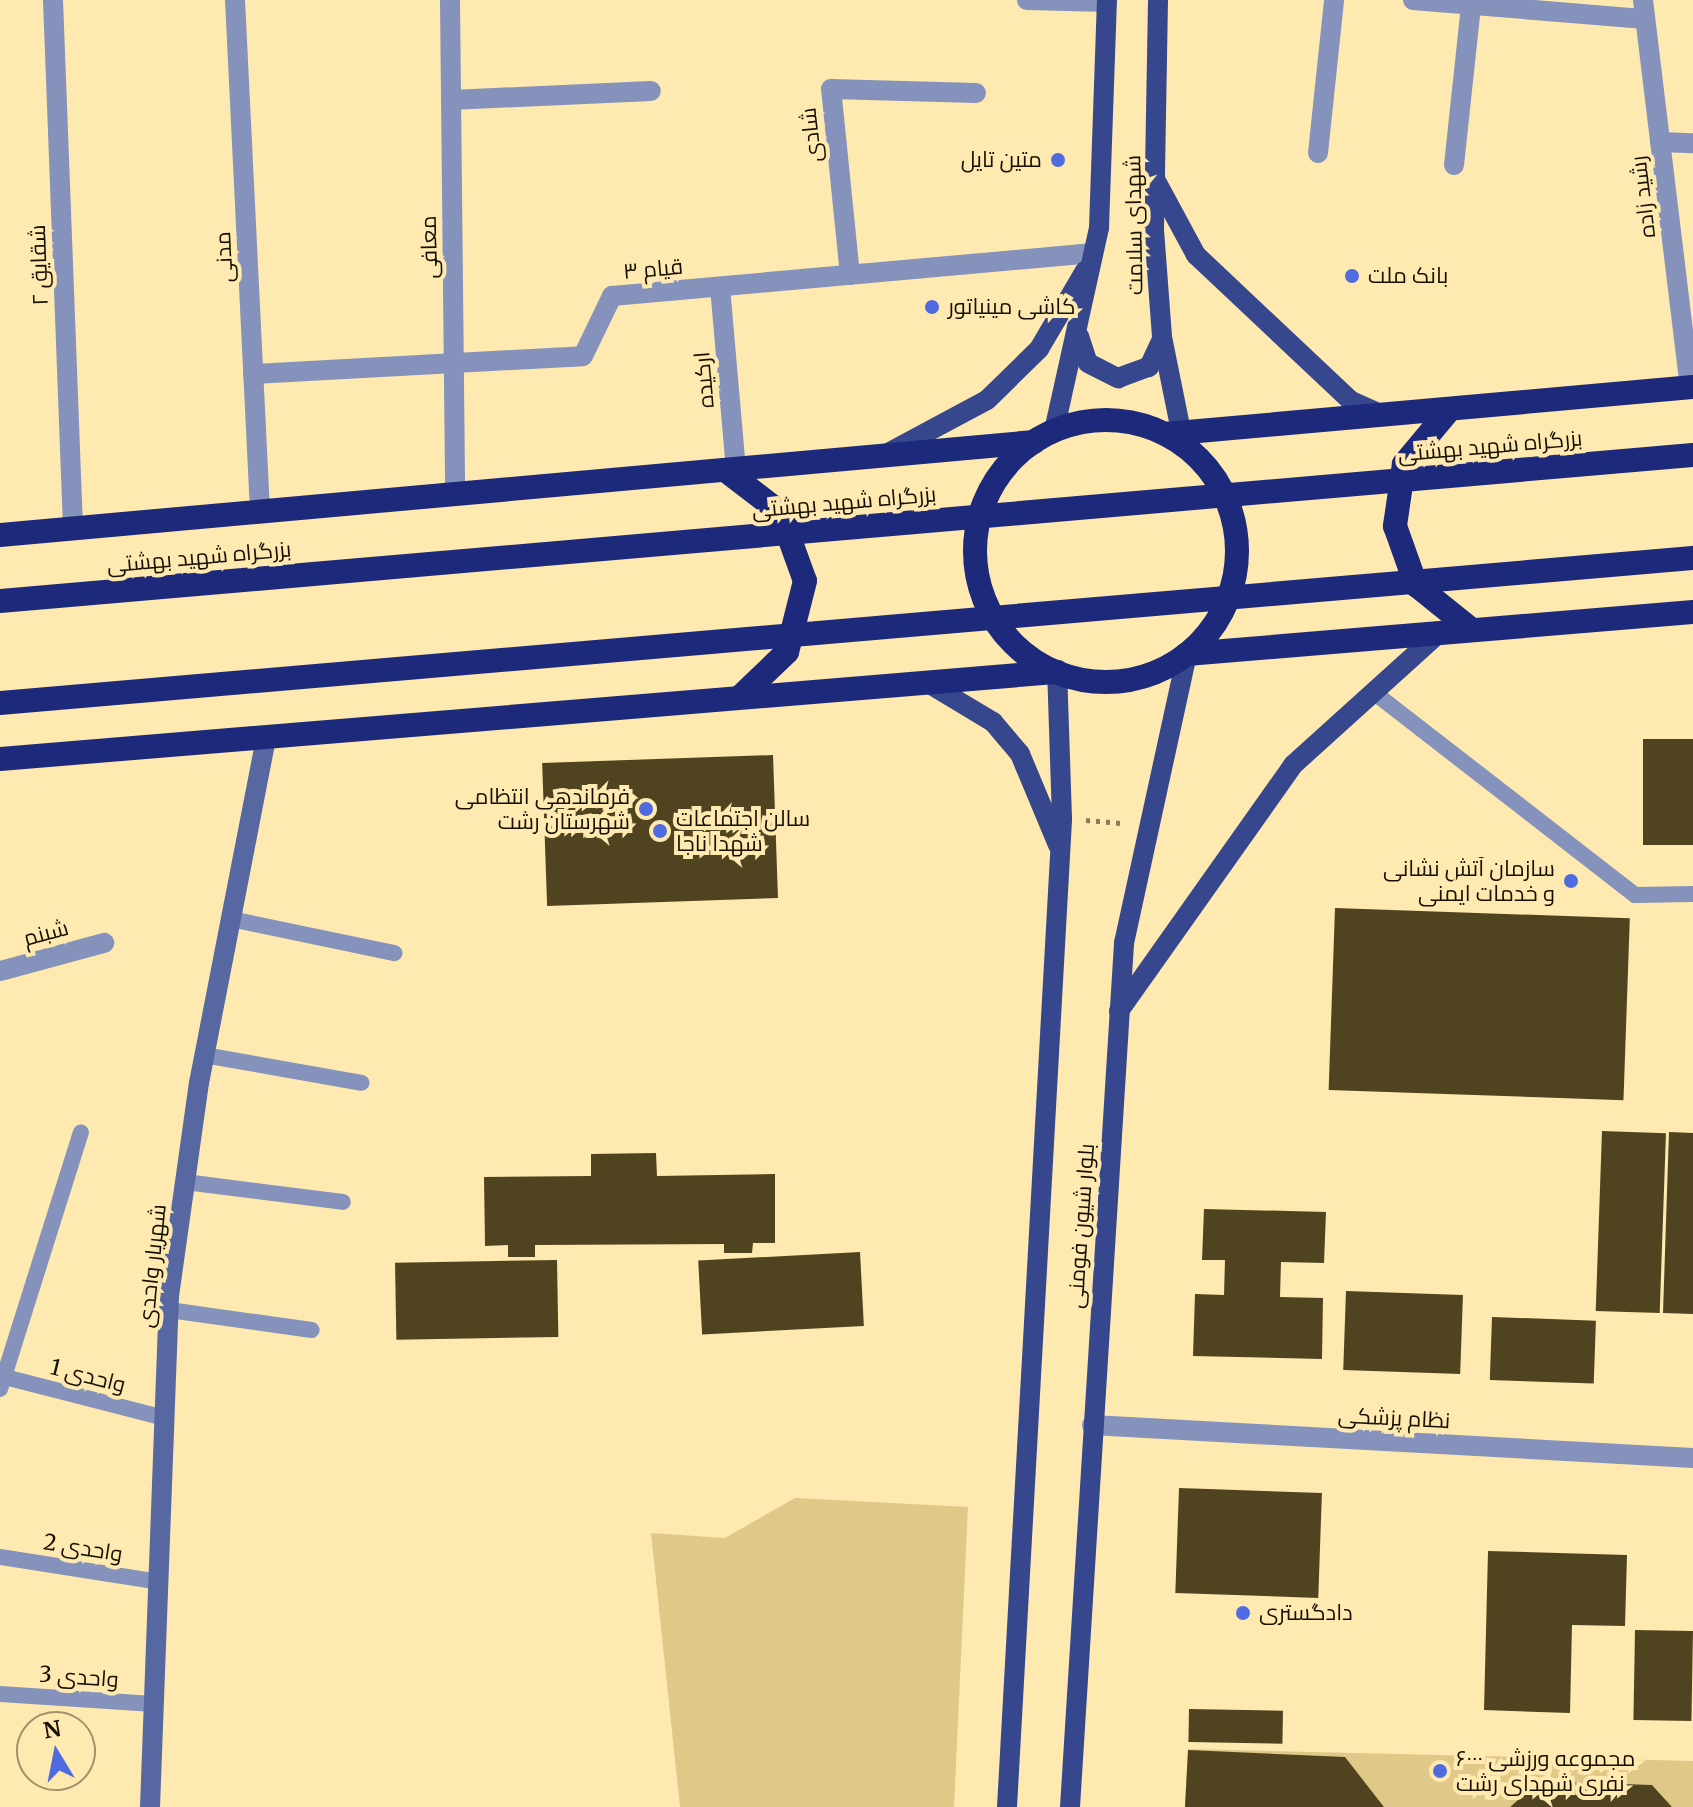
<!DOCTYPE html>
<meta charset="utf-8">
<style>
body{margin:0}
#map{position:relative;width:1693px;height:1807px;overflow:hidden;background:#fee9b0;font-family:Merriweather,Cairo,serif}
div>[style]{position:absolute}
.green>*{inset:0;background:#dfc888}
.building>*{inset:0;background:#504420;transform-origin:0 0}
.path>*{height:5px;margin-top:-2.5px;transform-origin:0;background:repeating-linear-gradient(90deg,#8a7c58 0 4px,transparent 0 10px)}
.lane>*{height:16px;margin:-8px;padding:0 8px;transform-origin:8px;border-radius:8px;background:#8592bb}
.street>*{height:20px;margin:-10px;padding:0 10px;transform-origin:10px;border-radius:10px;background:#8592bb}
.secondary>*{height:20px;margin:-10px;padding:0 10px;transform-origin:10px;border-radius:10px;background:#5667a1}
.primary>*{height:20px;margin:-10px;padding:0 10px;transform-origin:10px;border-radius:10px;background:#36478d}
.highway>*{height:24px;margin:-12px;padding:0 12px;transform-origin:12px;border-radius:12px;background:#1d297b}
.highway>.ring{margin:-12px;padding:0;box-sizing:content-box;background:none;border:24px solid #1d297b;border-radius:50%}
.dots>*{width:22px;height:22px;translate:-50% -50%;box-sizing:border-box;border:4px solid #fee9b0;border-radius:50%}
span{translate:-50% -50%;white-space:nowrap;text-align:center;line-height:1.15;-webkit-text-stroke:8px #fee9b0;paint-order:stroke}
.street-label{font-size:22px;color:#171000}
.poi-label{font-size:22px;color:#171000}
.right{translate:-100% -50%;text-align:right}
.left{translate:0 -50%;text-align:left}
.north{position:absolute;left:16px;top:1711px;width:80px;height:80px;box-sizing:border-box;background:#fee9b0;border:2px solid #a2926a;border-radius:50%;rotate:350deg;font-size:22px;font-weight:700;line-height:32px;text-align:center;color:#171000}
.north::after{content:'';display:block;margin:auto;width:28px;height:36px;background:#506adf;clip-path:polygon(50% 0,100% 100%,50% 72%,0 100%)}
</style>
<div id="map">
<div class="green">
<i style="clip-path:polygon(795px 1498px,968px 1507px,954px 1807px,680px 1807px,651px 1533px,725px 1538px)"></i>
<i style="clip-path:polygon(1188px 1749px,1693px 1761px,1693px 1807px,1672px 1807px,1652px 1785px,1539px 1781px,1510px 1807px,1185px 1807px)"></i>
</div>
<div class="building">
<i style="left:1693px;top:739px;width:106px;height:50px;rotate:90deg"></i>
<i style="left:773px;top:755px;width:143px;height:231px;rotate:88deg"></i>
<i style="left:1335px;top:908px;width:295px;height:182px;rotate:2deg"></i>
<i style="left:1602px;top:1131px;width:64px;height:180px;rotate:2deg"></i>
<i style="clip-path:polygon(1669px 1132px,1693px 1133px,1693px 1314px,1663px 1313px)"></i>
<i style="clip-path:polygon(656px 1153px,657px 1176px,775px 1174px,775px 1243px,753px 1243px,752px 1253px,724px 1253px,724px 1244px,535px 1245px,535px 1257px,508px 1257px,508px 1245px,485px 1246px,484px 1177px,591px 1176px,591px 1154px)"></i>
<i style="clip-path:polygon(1204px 1209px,1326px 1212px,1324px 1263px,1281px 1262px,1280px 1297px,1323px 1298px,1322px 1359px,1193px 1356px,1195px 1294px,1224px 1295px,1225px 1260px,1202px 1260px)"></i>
<i style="left:860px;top:1252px;width:74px;height:162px;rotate:87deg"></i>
<i style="left:557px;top:1260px;width:77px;height:162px;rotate:89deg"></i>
<i style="left:1346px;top:1291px;width:117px;height:79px;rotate:2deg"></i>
<i style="left:1492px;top:1317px;width:104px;height:63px;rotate:2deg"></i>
<i style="left:1179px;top:1488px;width:143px;height:105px;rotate:2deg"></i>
<i style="clip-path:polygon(1488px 1551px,1627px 1555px,1625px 1626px,1572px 1625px,1570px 1713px,1484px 1710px)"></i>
<i style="left:1635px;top:1630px;width:58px;height:90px;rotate:1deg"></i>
<i style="left:1189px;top:1709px;width:94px;height:33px;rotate:1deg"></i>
<i style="clip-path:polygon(1188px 1750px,1345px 1757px,1384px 1807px,1185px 1807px)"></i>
<i style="clip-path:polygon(1539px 1781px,1652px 1785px,1672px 1807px,1510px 1807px)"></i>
</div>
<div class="path">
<i style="left:1086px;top:820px;width:38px;rotate:5deg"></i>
</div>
<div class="lane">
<i style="left:1372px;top:691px;width:333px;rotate:37.8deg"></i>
<i style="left:1635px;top:895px;width:58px;rotate:-1deg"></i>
<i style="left:231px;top:919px;width:167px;rotate:11.8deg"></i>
<i style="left:204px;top:1055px;width:160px;rotate:10deg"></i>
<i style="left:185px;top:1182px;width:159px;rotate:7.2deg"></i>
<i style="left:169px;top:1310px;width:144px;rotate:8deg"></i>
<i style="left:1px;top:1376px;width:169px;rotate:14.4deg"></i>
<i style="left:0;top:1389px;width:269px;rotate:-72.5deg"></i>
<i style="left:0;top:1557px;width:161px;rotate:8.9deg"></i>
<i style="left:0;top:1694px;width:154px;rotate:3.7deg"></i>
</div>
<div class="street">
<i style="left:53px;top:0;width:528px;rotate:87.83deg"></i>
<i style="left:235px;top:0;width:512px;rotate:87.2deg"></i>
<i style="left:450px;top:0;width:494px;rotate:89.4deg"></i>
<i style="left:1027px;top:0;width:80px;rotate:1.4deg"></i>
<i style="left:1413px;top:0;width:233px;rotate:4.7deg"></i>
<i style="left:1643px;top:0;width:391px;rotate:83.1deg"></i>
<i style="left:451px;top:100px;width:200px;rotate:-2.6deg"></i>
<i style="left:1660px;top:142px;width:33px;rotate:2deg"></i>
<i style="left:1318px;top:153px;width:154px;rotate:-84deg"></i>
<i style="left:1454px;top:165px;width:161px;rotate:-83.9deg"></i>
<i style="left:850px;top:275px;width:187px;rotate:-95.8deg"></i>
<i style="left:831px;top:89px;width:145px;rotate:1.6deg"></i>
<i style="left:720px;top:287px;width:183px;rotate:85deg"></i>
<i style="left:253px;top:374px;width:330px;rotate:-3.1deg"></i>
<i style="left:583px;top:356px;width:67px;rotate:-64.2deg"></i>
<i style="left:612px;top:296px;width:483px;rotate:-5.1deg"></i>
<i style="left:0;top:971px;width:108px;rotate:-15.1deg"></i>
<i style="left:1092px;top:1425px;width:602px;rotate:3.14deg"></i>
</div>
<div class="secondary">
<i style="left:150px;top:1807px;width:511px;rotate:-87.87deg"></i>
<i style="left:169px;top:1296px;width:215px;rotate:-82deg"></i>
<i style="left:199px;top:1083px;width:352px;rotate:-79deg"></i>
</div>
<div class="primary">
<i style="left:1158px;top:0;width:230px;rotate:91deg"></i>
<i style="left:1154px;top:230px;width:107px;rotate:85.7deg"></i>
<i style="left:1162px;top:337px;width:111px;rotate:78.6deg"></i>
<i style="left:1156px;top:181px;width:84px;rotate:61.6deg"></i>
<i style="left:1196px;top:255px;width:213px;rotate:43.3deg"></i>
<i style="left:1351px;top:401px;width:35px;rotate:24deg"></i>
<i style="left:1079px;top:336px;width:28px;rotate:72deg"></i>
<i style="left:1088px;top:363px;width:34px;rotate:27deg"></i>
<i style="left:1118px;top:378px;width:33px;rotate:-20deg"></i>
<i style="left:1149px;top:367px;width:31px;rotate:-65deg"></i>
<i style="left:1054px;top:431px;width:208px;rotate:-77.5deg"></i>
<i style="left:1099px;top:228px;width:228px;rotate:-88deg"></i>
<i style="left:888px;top:453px;width:112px;rotate:-28.2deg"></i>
<i style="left:987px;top:400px;width:73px;rotate:-44.4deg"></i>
<i style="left:1039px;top:349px;width:91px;rotate:-59.5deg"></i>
<i style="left:928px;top:683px;width:76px;rotate:31deg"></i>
<i style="left:993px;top:722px;width:42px;rotate:49.8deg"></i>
<i style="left:1020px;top:754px;width:99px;rotate:67.3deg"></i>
<i style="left:1119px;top:1011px;width:301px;rotate:-54.7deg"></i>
<i style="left:1293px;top:765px;width:197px;rotate:-42.1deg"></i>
<i style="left:1007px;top:1807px;width:990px;rotate:-86.81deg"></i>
<i style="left:1062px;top:819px;width:147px;rotate:-91.9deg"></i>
<i style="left:1070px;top:1807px;width:866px;rotate:-86.42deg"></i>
<i style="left:1124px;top:943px;width:296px;rotate:-77.7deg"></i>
</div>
<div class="highway">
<i style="left:1450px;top:409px;width:72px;rotate:129.9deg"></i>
<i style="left:1404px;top:464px;width:63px;rotate:98.3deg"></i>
<i style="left:1395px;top:526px;width:63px;rotate:70.4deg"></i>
<i style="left:1416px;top:585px;width:72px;rotate:38.8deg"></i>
<i class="ring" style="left:975px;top:420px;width:238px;height:238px"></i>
<i style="left:1165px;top:434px;width:530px;rotate:-5.09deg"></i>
<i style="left:725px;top:470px;width:69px;rotate:37.4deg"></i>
<i style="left:780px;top:512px;width:73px;rotate:70.1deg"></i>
<i style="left:805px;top:581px;width:73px;rotate:104.2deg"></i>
<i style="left:787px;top:652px;width:65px;rotate:136.2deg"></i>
<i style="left:0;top:535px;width:1038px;rotate:-5.14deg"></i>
<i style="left:0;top:601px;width:1699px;rotate:-4.93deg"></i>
<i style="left:1187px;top:654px;width:508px;rotate:-4.74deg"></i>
<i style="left:0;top:703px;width:1699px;rotate:-4.9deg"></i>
<i style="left:0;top:759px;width:1061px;rotate:-4.71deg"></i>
</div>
<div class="dots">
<i style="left:1058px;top:160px;background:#506adf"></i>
<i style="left:1352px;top:276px;background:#506adf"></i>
<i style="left:932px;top:307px;background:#506adf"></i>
<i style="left:646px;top:809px;background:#506adf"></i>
<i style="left:660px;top:831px;background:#506adf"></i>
<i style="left:1571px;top:881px;background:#506adf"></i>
<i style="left:1243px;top:1613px;background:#506adf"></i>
<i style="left:1440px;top:1771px;background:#506adf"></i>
</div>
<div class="street-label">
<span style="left:811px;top:135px;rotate:-96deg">شادی</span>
<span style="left:1643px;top:197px;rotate:-97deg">رشید زاده</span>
<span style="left:1134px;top:225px;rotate:-91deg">شهدای سلامت</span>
<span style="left:429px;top:247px;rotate:-91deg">معافی</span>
<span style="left:224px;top:257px;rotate:-93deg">مدنی</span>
<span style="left:39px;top:265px;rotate:-92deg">شقایق ۲</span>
<span style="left:653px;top:269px;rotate:-5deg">قیام ۳</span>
<span style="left:704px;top:380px;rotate:-95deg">ارکیده</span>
<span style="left:1490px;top:446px;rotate:-5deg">بزرگراه شهید بهشتی</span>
<span style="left:844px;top:502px;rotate:-5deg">بزرگراه شهید بهشتی</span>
<span style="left:199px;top:557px;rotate:-5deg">بزرگراه شهید بهشتی</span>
<span style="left:46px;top:933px;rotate:-15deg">شبنم</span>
<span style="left:1081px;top:1226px;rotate:-86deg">بلوار شیون فومنی</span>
<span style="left:152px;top:1266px;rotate:-84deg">شهریار واحدی</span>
<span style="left:88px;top:1376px;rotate:14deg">واحدی 1</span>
<span style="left:1394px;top:1418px;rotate:3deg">نظام پزشکی</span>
<span style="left:83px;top:1548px;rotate:9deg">واحدی 2</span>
<span style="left:79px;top:1677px;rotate:4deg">واحدی 3</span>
</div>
<div class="poi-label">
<span class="right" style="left:1042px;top:160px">متین تایل</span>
<span class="left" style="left:1368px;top:276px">بانک ملت</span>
<span class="left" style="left:948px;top:307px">کاشی مینیاتور</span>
<span class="right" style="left:630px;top:809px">فرماندهی انتظامی<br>شهرستان رشت</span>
<span class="left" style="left:676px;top:831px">سالن اجتماعات<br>شهدا ناجا</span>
<span class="right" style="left:1555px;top:881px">سازمان آتش نشانی<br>و خدمات ایمنی</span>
<span class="left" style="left:1259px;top:1613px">دادگستری</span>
<span class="left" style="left:1456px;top:1771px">مجموعه ورزشی ۶۰۰۰<br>نفری شهدای رشت</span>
</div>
<div class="north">N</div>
</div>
